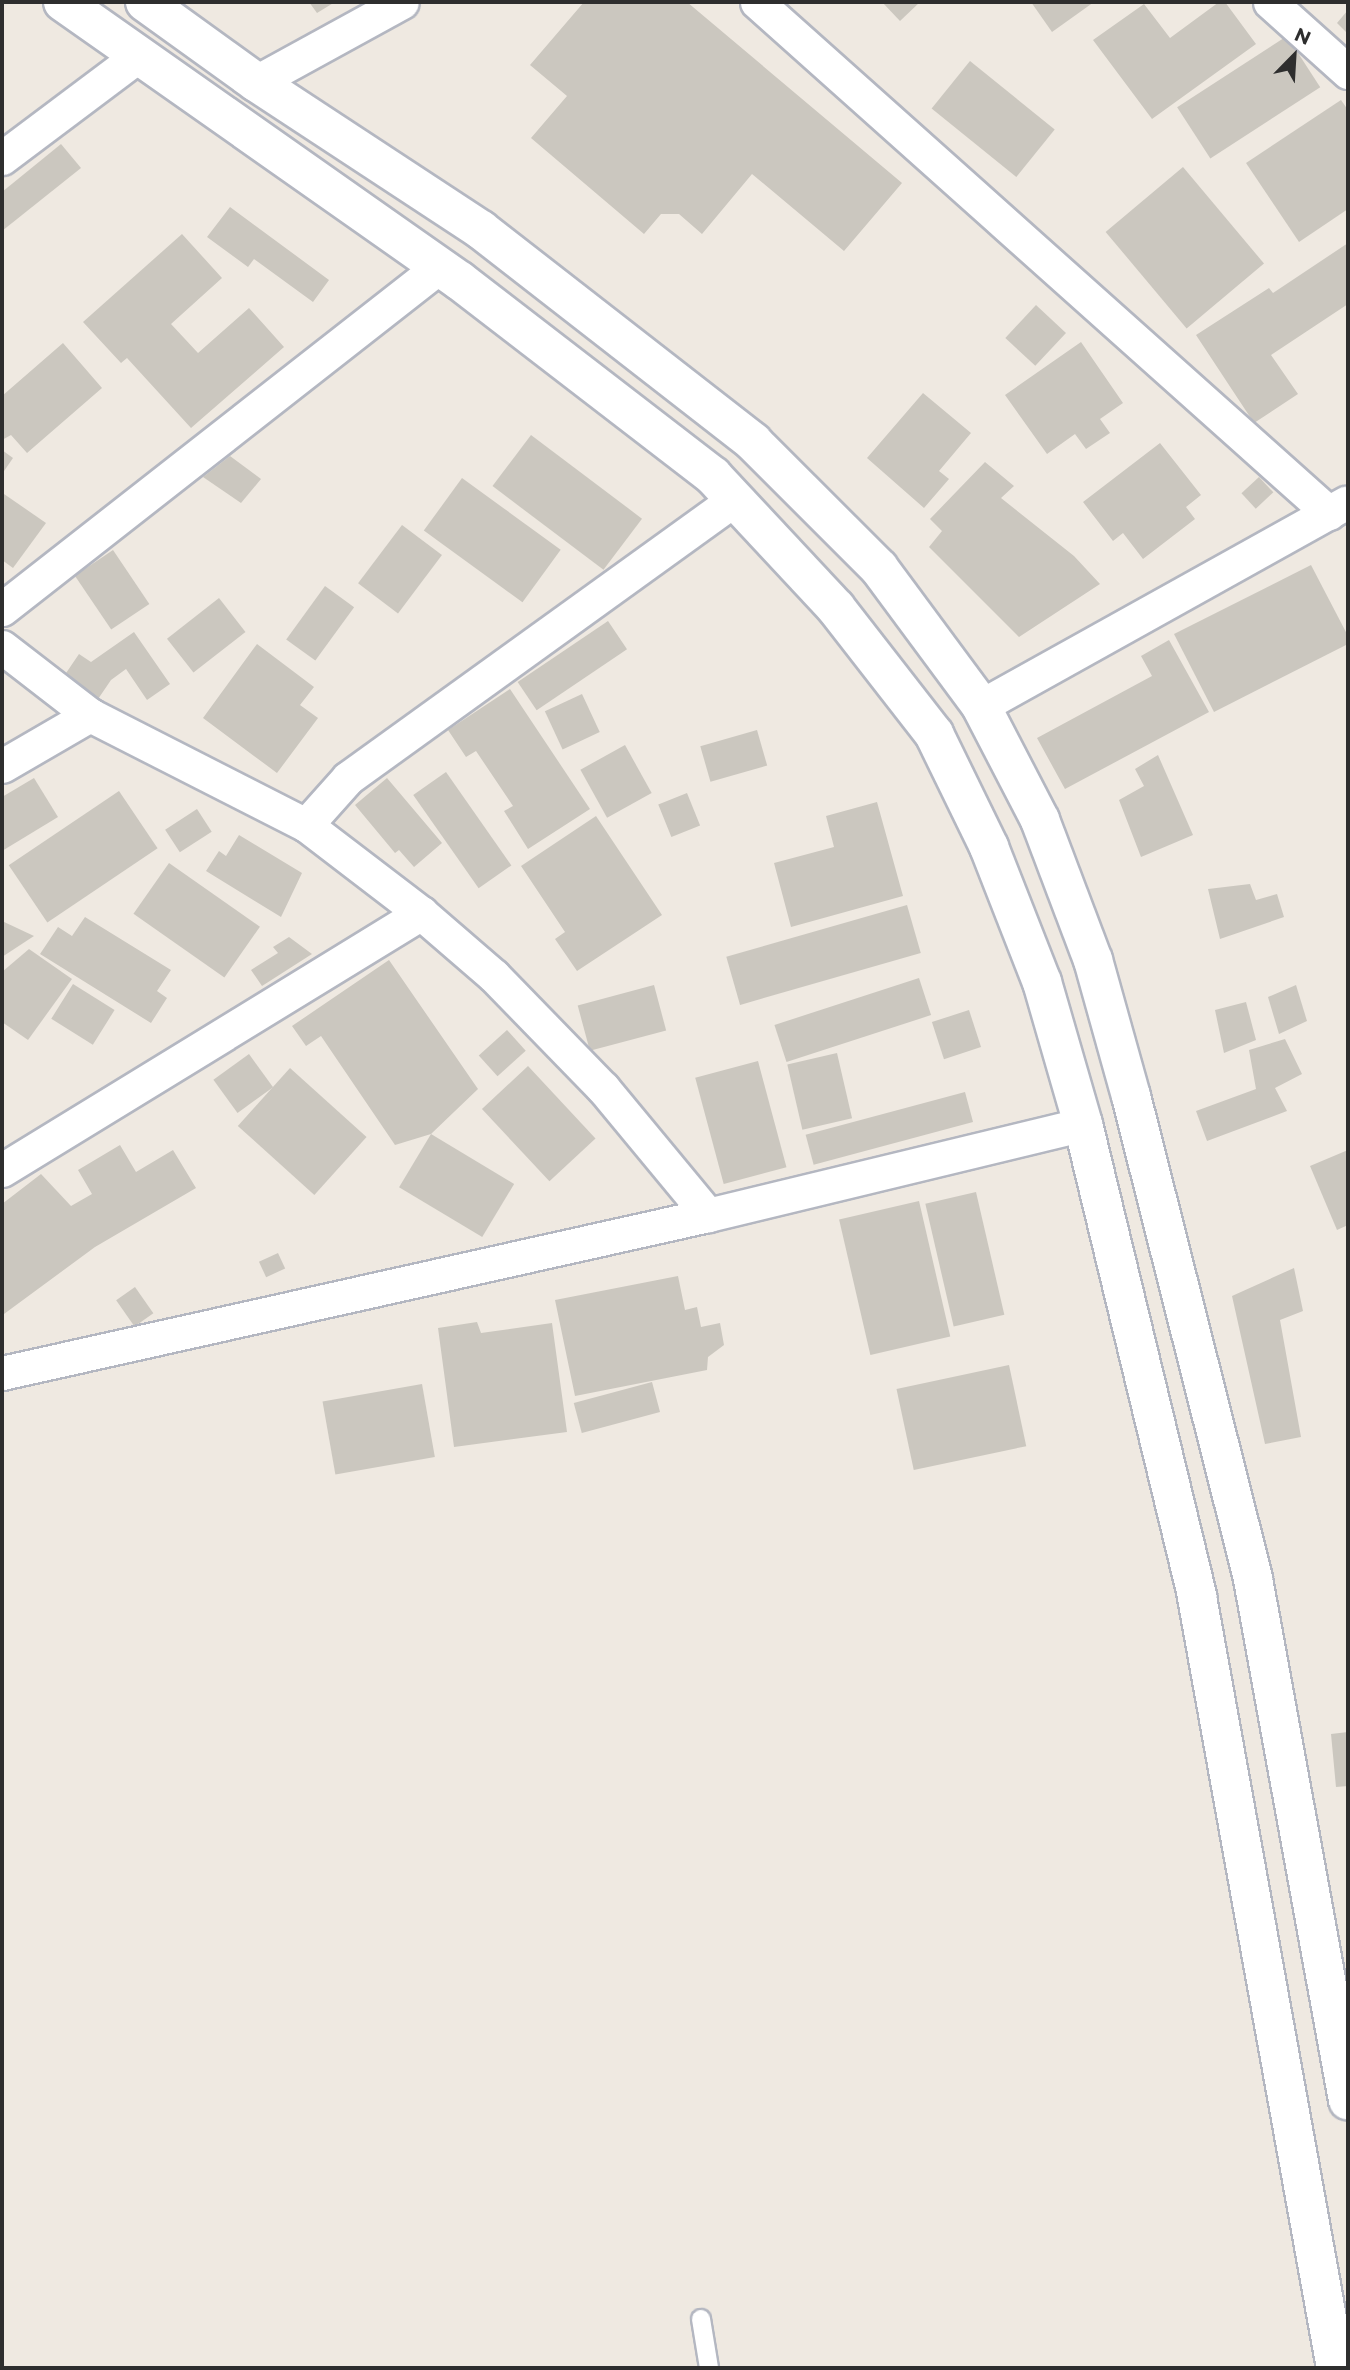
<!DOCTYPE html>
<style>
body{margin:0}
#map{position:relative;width:1350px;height:2370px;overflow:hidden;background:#efe9e1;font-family:Montserrat,sans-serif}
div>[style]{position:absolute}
.building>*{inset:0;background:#cbc7bf;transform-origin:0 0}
.roads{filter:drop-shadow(2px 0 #b4b7c1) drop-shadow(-2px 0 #b4b7c1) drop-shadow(0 2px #b4b7c1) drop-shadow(0 -2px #b4b7c1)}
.service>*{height:18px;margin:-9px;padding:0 9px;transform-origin:9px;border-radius:9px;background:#fff}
.minor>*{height:33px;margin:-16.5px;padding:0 16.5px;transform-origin:16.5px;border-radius:16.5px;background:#fff}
.secondary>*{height:38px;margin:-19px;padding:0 19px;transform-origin:19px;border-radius:19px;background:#fff}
span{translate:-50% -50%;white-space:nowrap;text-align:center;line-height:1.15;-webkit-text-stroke:5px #fff;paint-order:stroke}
.frame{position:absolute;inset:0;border:4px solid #2e2e2e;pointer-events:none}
.north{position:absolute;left:1259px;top:21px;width:70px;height:70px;-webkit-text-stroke:5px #fff;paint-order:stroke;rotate:24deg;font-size:19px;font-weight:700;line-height:28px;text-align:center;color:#2e2e2e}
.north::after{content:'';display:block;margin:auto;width:24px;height:32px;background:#2e2e2e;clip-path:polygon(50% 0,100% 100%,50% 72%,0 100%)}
</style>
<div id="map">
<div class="building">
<i style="clip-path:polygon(309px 2px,335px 2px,317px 13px)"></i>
<i style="clip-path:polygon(584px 2px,687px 2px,902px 183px,844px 251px,752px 174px,702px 234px,679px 214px,661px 214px,644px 234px,531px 138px,567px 96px,530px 65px)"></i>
<i style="clip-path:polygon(882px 2px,920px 2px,900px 21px)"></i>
<i style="clip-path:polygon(1031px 2px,1094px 2px,1052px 32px)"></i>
<i style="clip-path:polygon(1219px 2px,1225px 2px,1256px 44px,1152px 119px,1093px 40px,1144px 4px,1170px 38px)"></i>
<i style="clip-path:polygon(1348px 10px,1348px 34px,1337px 23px)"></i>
<i style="left:1287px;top:36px;width:61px;height:131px;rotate:57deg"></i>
<i style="left:970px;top:61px;width:109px;height:61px;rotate:39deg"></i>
<i style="clip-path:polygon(1341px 100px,1348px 110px,1348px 209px,1299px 242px,1246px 163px)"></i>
<i style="clip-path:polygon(61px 144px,81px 168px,2px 231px,2px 192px)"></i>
<i style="left:1183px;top:167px;width:126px;height:101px;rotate:50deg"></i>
<i style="clip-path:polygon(230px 207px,329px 280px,313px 302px,254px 259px,248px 267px,207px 237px)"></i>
<i style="clip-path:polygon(182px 234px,222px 278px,171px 324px,198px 353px,249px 308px,284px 347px,191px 428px,127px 358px,121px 363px,83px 322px)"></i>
<i style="clip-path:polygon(1348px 243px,1348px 304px,1271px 355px,1298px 394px,1254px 423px,1196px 335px,1269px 288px,1273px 293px)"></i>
<i style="left:1036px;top:305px;width:41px;height:45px;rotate:43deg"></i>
<i style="clip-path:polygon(1081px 342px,1123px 403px,1100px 419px,1110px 433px,1086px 449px,1075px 434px,1047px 454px,1005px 395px)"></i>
<i style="clip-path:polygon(63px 343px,102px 388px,27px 453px,11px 435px,2px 440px,2px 396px)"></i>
<i style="clip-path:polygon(923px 393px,971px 433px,939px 471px,949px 479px,924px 508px,867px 458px)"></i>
<i style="left:531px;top:435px;width:139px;height:64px;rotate:37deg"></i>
<i style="clip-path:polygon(1160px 443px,1201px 495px,1186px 507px,1195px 519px,1143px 559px,1123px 533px,1113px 541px,1083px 502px)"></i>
<i style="clip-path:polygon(2px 450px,13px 458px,2px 474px)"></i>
<i style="clip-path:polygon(230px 456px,261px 479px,241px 503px,203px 477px)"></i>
<i style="clip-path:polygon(985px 462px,1014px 486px,1001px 498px,1074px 556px,1100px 584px,1019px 637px,929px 547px,942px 531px,930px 519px)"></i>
<i style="left:1259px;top:477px;width:21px;height:24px;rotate:47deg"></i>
<i style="left:462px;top:478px;width:122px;height:65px;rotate:36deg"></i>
<i style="clip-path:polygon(4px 494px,46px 523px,13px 568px,2px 560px,2px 498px)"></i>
<i style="left:402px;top:525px;width:50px;height:73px;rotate:37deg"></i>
<i style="left:113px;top:550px;width:65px;height:46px;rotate:56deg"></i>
<i style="clip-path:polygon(1311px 565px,1348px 636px,1348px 644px,1214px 712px,1174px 634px)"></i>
<i style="left:325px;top:586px;width:36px;height:66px;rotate:36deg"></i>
<i style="left:219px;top:598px;width:43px;height:66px;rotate:52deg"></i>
<i style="left:608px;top:621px;width:34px;height:109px;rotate:56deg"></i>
<i style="clip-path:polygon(134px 632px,170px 684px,147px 700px,126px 669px,111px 680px,96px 702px,62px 679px,79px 654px,91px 662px)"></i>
<i style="clip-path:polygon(1169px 640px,1209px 712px,1065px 789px,1037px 738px,1152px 676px,1141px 656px)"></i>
<i style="clip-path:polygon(257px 644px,314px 687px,300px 705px,318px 718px,277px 773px,203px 718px)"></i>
<i style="clip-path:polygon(510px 689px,590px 809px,528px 849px,504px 811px,513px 806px,476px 751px,466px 757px,448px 730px)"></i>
<i style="left:582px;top:694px;width:42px;height:41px;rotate:65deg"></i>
<i style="left:757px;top:730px;width:37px;height:59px;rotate:74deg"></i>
<i style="left:625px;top:745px;width:55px;height:51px;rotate:61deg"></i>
<i style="clip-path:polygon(1158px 755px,1193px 835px,1141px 857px,1119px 800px,1144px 786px,1135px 769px)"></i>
<i style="left:446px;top:772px;width:114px;height:40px;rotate:55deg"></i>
<i style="clip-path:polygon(34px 778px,58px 817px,2px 851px,2px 797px)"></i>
<i style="clip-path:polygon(387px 778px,442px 843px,414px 867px,399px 850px,395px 853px,355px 805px)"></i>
<i style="left:119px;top:791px;width:69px;height:133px;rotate:56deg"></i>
<i style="left:687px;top:793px;width:35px;height:31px;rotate:68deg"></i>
<i style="clip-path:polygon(877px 802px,903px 896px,791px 927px,774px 863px,834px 847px,826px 816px)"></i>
<i style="left:197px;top:809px;width:27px;height:38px;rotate:57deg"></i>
<i style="clip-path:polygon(596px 816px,662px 915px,577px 971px,555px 939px,565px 932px,521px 866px)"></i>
<i style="clip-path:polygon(239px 835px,302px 873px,281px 917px,206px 871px,219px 851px,226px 856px)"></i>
<i style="left:169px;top:863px;width:111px;height:62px;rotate:35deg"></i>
<i style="clip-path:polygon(1250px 884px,1256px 900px,1277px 894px,1284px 917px,1220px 939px,1208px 889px)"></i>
<i style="left:907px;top:905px;width:50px;height:188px;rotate:74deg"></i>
<i style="clip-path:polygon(85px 917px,171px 970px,157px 991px,167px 998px,151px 1023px,40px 954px,58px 927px,72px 936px)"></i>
<i style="clip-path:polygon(2px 921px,34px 936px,2px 957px)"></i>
<i style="clip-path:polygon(289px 937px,312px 954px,262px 986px,251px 970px,278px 953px,273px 947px)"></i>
<i style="clip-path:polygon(29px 949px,72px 979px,28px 1040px,2px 1022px,2px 972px)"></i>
<i style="clip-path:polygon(389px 960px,478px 1089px,431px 1134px,395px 1145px,321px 1036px,306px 1046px,292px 1026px)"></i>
<i style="left:919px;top:978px;width:39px;height:152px;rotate:72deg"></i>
<i style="left:73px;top:984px;width:49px;height:41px;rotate:32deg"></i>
<i style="left:654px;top:985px;width:47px;height:79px;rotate:75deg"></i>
<i style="clip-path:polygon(1296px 985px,1307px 1021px,1279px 1034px,1268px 997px)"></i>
<i style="clip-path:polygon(1246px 1002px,1256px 1040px,1224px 1053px,1215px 1010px)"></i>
<i style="left:969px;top:1010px;width:39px;height:39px;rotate:72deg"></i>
<i style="left:507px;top:1030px;width:28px;height:38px;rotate:48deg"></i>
<i style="clip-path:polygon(1285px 1039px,1302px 1074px,1275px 1088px,1287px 1111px,1207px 1141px,1196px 1111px,1256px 1089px,1249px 1050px)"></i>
<i style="left:837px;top:1053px;width:67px;height:51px;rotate:77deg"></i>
<i style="left:249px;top:1054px;width:41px;height:44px;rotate:54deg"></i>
<i style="left:758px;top:1061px;width:110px;height:65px;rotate:75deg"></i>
<i style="left:528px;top:1066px;width:99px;height:63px;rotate:47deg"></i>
<i style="left:290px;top:1068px;width:103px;height:78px;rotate:42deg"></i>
<i style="left:965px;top:1092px;width:31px;height:165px;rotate:75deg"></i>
<i style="left:431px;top:1134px;width:97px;height:62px;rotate:31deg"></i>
<i style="clip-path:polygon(120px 1145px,136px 1172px,173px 1150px,196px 1188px,95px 1247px,4px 1314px,2px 1311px,2px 1204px,41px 1174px,71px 1206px,92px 1194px,78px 1170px)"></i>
<i style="clip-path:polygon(1348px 1150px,1348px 1225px,1337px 1230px,1310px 1166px)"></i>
<i style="left:976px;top:1192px;width:126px;height:52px;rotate:77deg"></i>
<i style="left:919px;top:1201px;width:139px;height:82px;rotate:77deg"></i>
<i style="left:278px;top:1253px;width:17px;height:21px;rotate:65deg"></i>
<i style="clip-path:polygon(1294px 1268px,1303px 1311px,1280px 1320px,1301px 1437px,1265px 1444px,1232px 1296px)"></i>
<i style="clip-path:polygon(678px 1276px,685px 1310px,697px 1307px,701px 1327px,720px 1323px,724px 1345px,708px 1357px,707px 1370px,575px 1396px,555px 1300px)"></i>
<i style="left:135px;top:1287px;width:32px;height:23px;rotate:55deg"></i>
<i style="clip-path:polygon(477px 1322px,481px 1333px,552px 1323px,567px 1432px,454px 1447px,438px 1328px)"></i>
<i style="left:1009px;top:1365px;width:83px;height:115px;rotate:78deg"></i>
<i style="left:652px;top:1382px;width:31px;height:81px;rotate:75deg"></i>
<i style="left:422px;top:1384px;width:74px;height:101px;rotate:80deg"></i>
<i style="clip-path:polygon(1348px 1732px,1348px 1786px,1336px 1787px,1331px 1734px)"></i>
</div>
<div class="roads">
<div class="service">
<i style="left:701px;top:2319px;width:50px;rotate:80.7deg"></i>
</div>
<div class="minor">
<i style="left:757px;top:2px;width:767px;rotate:41.78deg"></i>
<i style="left:1270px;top:2px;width:105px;rotate:41.9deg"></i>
<i style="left:256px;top:82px;width:166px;rotate:-28.7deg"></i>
<i style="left:2px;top:158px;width:171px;rotate:-36.9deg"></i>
<i style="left:2px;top:609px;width:556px;rotate:-38.06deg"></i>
<i style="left:2px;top:647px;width:111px;rotate:37.7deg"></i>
<i style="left:981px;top:706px;width:418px;rotate:-29.1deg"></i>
<i style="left:2px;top:766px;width:102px;rotate:-30.1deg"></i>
<i style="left:90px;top:715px;width:242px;rotate:27deg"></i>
<i style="left:306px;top:825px;width:145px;rotate:37.4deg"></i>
<i style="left:421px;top:913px;width:96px;rotate:40.8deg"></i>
<i style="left:494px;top:976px;width:156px;rotate:45.8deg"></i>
<i style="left:603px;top:1088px;width:165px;rotate:50.4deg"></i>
<i style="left:708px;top:1215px;width:386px;rotate:-13.6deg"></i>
<i style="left:306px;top:825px;width:63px;rotate:-48.2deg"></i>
<i style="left:348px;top:778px;width:477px;rotate:-35.8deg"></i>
<i style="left:2px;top:1170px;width:492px;rotate:-31.5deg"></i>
<i style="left:2px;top:1373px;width:723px;rotate:-12.61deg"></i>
</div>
<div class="secondary">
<i style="left:63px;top:2px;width:485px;rotate:35.1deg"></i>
<i style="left:460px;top:281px;width:319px;rotate:37.6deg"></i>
<i style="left:713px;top:476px;width:180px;rotate:47deg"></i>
<i style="left:836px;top:608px;width:160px;rotate:52.1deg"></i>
<i style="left:934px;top:734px;width:126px;rotate:64deg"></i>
<i style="left:989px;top:847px;width:145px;rotate:68.6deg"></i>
<i style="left:1042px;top:982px;width:148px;rotate:73.9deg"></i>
<i style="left:1083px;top:1124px;width:487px;rotate:76.4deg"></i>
<i style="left:1197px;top:1597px;width:783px;rotate:79.78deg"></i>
<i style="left:145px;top:2px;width:137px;rotate:35.8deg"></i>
<i style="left:256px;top:82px;width:269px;rotate:33.3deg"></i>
<i style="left:481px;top:230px;width:345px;rotate:37.9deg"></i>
<i style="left:753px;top:442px;width:178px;rotate:45deg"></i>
<i style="left:879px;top:568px;width:172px;rotate:53.5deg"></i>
<i style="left:981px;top:706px;width:128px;rotate:62.6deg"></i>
<i style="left:1040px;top:820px;width:150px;rotate:69.3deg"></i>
<i style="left:1093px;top:960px;width:141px;rotate:74.4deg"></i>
<i style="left:1131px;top:1096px;width:498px;rotate:75.8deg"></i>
<i style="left:1253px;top:1579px;width:530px;rotate:79.67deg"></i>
</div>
</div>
<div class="frame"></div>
<div class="north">N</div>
</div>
